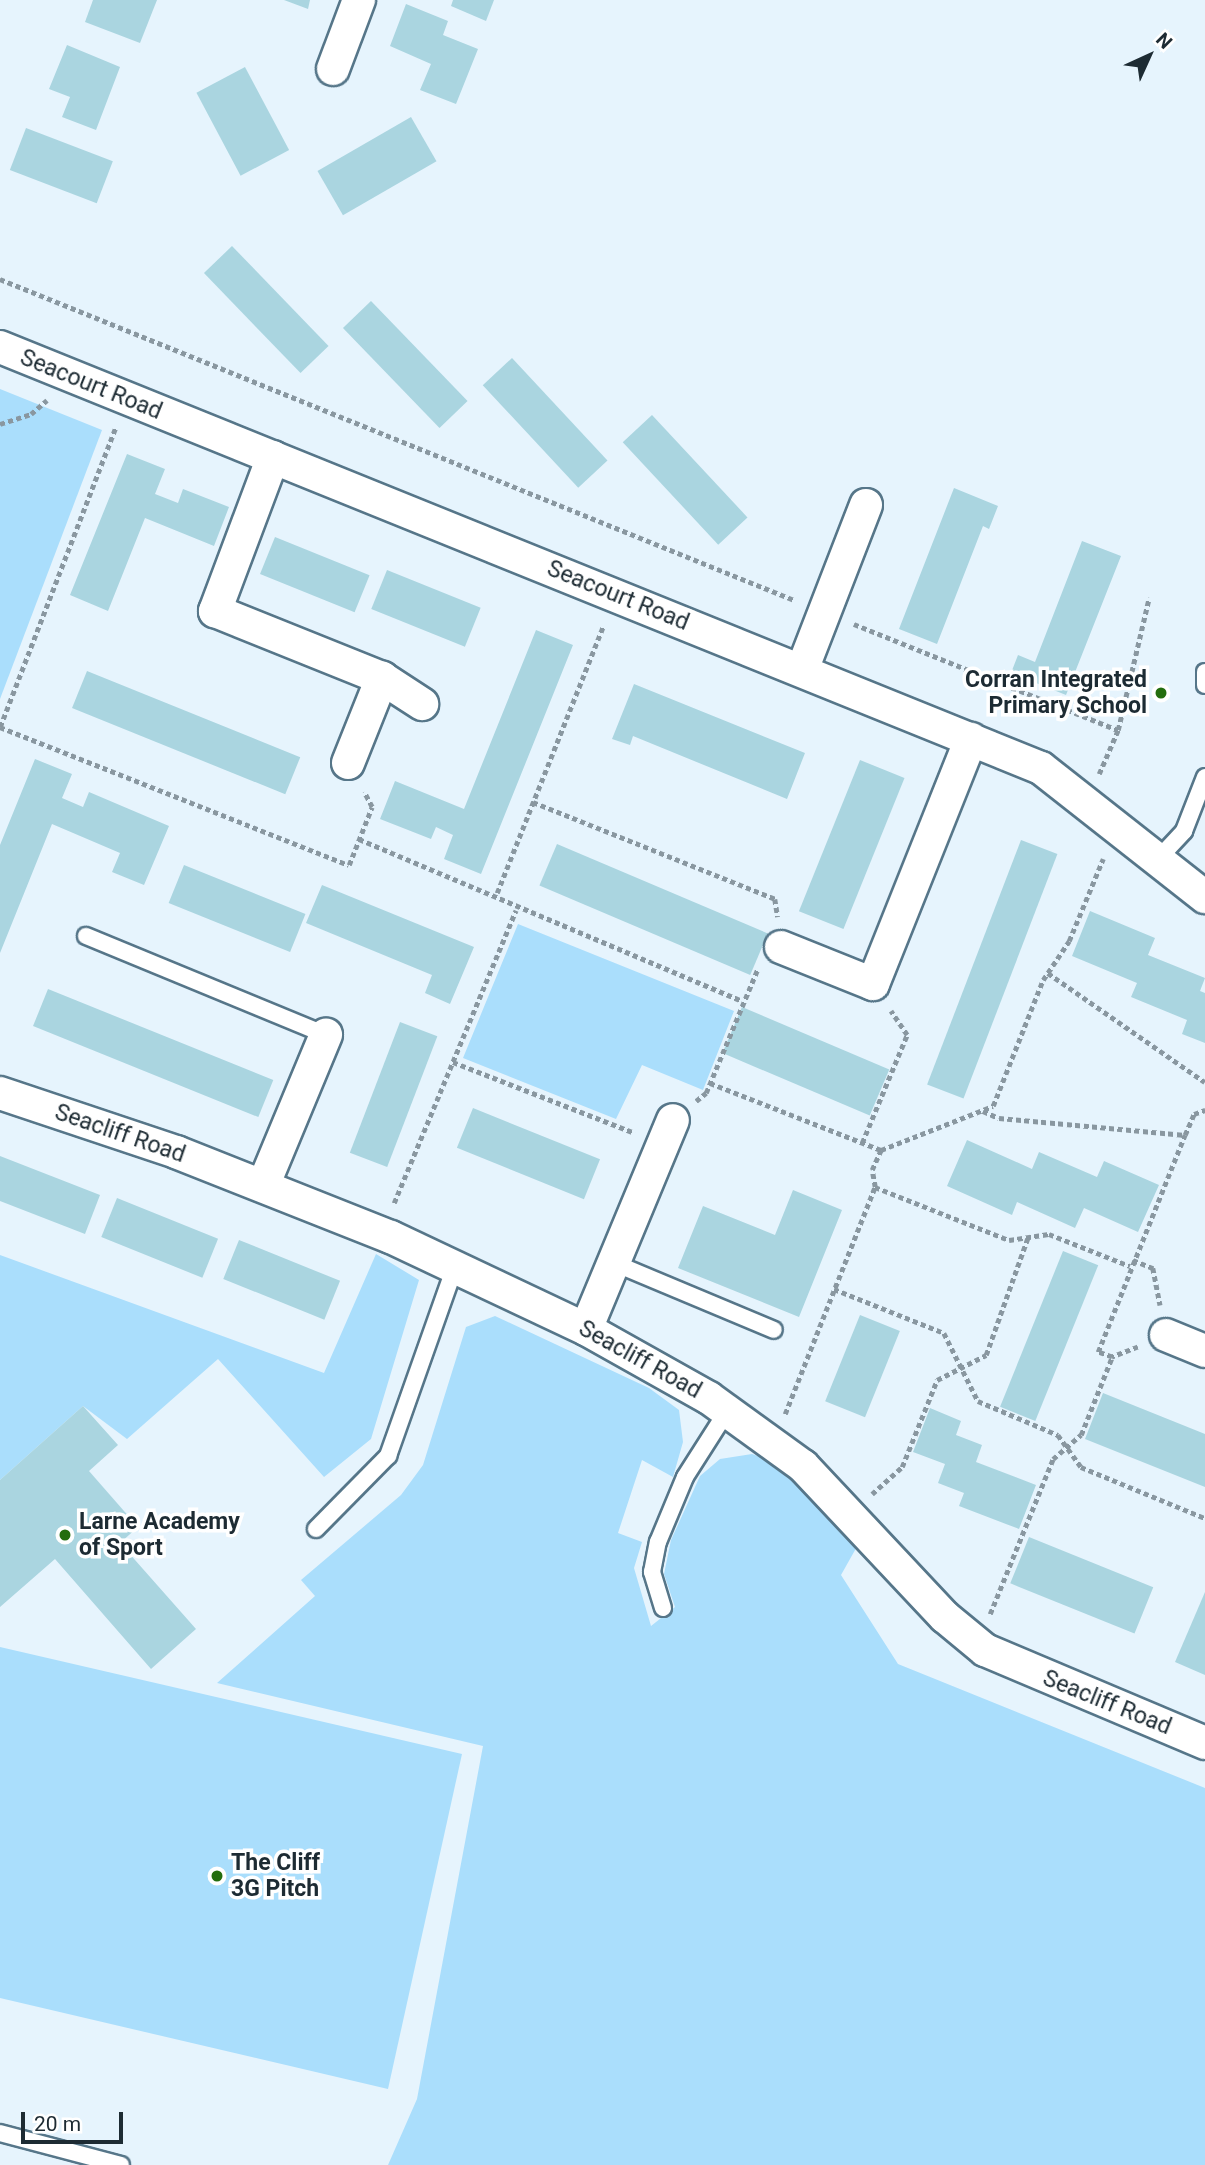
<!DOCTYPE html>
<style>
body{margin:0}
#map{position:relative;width:1205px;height:2165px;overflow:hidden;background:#e6f4fd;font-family:Roboto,sans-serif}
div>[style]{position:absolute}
.green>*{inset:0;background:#aadefc}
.building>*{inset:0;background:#aad5e0;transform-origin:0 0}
.path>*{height:4.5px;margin-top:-2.25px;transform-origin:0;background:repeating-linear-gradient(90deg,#8997a0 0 5px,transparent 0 8.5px)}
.roads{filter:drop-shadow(2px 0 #567689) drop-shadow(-2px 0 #567689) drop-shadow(0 2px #567689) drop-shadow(0 -2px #567689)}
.service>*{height:16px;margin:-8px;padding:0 8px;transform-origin:8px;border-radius:8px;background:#fff}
.minor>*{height:32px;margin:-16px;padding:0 16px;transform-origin:16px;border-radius:16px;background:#fff}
.dots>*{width:19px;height:19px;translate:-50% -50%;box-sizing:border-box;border:4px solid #fff;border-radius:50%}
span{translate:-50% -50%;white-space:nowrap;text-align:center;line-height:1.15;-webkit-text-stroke:7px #fff;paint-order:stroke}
.street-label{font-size:23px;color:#1d2b33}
.poi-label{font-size:23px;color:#1d2b33;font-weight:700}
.right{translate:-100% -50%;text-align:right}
.left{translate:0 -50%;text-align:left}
.north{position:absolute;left:1114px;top:21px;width:70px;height:70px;-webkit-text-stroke:5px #fff;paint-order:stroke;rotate:45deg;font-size:19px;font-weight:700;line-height:28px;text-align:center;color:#1d2b33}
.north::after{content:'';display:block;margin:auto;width:24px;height:32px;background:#1d2b33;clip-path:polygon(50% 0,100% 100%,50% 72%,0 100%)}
.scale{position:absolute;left:21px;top:2112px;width:102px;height:32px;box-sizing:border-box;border:4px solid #1d2b33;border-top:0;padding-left:9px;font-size:21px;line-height:24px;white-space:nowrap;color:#1d2b33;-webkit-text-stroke:5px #fff;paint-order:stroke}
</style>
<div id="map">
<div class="green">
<i style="clip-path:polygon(0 389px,102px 430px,0 699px)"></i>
<i style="clip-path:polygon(518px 924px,734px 1011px,703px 1090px,642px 1065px,616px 1119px,463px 1058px)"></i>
<i style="clip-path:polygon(376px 1254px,419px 1280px,371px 1439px,324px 1477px,218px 1359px,127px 1439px,83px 1406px,0 1480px,0 1255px,324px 1373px)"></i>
<i style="clip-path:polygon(495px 1316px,649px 1388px,679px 1410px,683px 1442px,673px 1477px,642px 1460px,618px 1533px,642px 1542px,634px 1568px,651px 1626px,675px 1607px,664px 1574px,671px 1540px,700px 1476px,720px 1459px,752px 1454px,791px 1468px,859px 1543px,841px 1575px,898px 1664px,1205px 1788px,1205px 2165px,388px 2165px,417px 2099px,483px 1746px,217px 1683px,315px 1596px,301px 1580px,401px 1495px,423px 1465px,466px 1327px)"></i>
<i style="clip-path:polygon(0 1647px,462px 1754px,388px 2089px,0 1998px)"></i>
</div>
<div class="building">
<i style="clip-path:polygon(93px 0,157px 0,140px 43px,85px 22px)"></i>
<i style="clip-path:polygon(284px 0,310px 0,308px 9px)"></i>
<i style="clip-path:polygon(453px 0,494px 0,486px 21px,451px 6px)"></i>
<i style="clip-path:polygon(406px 4px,448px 21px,443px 35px,478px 49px,456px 104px,420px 90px,431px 64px,390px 46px)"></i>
<i style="clip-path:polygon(67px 45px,120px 67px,96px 130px,62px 117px,70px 97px,49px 89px)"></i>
<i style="left:245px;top:67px;width:94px;height:55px;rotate:62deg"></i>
<i style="left:411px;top:117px;width:51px;height:108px;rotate:60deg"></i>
<i style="left:26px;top:128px;width:93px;height:45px;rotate:21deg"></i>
<i style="left:232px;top:246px;width:139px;height:39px;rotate:46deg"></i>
<i style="left:371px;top:301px;width:139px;height:39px;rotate:46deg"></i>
<i style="left:512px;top:358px;width:140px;height:40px;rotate:47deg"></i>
<i style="left:652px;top:415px;width:140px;height:40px;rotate:47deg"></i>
<i style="clip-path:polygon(127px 454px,165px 469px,155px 494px,178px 503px,183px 489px,229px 507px,214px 546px,145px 518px,108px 611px,70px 595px)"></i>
<i style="clip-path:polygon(954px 488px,998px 506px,989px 529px,983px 526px,937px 644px,899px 629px)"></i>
<i style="left:275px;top:537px;width:102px;height:40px;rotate:22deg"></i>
<i style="clip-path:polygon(1082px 541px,1121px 556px,1066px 695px,1011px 673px,1018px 655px,1035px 662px)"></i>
<i style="left:387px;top:570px;width:101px;height:42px;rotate:22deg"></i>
<i style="clip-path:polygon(536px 630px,573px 645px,481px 874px,444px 859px,453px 835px,436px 827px,431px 839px,380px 819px,395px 781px,464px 809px)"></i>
<i style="left:87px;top:671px;width:230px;height:40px;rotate:22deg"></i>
<i style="clip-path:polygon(634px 684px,805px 753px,787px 799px,633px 736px,630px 745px,612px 739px)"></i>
<i style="clip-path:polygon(35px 759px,72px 774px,62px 798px,83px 807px,89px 792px,169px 826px,144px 885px,112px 872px,120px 853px,52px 824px,0 953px,0 845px)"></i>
<i style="left:860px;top:760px;width:48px;height:163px;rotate:22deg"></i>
<i style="left:1021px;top:840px;width:39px;height:262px;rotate:21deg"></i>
<i style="left:557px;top:844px;width:229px;height:45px;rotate:23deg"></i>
<i style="left:184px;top:865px;width:131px;height:41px;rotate:22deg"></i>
<i style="clip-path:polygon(322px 885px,474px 947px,450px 1004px,425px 993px,432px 975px,306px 923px)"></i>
<i style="clip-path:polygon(1090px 911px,1155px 938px,1148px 955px,1205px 978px,1200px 991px,1205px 993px,1205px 1043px,1182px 1034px,1187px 1020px,1131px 997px,1137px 983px,1072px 956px)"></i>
<i style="left:48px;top:989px;width:243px;height:40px;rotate:22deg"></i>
<i style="left:742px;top:1007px;width:160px;height:50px;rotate:23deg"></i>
<i style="left:400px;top:1022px;width:40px;height:140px;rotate:21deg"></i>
<i style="left:473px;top:1108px;width:137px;height:43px;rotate:22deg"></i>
<i style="clip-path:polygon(967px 1140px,1032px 1169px,1039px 1152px,1097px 1177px,1104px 1161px,1159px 1185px,1138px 1232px,1084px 1208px,1075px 1228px,1017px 1202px,1012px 1215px,947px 1186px)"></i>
<i style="clip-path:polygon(0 1156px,100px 1195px,85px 1234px,0 1201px)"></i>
<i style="clip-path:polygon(793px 1190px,842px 1210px,799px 1317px,678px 1268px,703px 1206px,775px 1235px)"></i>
<i style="left:117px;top:1198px;width:109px;height:42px;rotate:22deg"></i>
<i style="left:239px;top:1240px;width:109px;height:42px;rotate:22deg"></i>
<i style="left:1063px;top:1251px;width:38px;height:168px;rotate:22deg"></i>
<i style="left:860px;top:1315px;width:43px;height:93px;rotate:22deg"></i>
<i style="clip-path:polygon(1103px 1393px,1205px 1434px,1205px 1487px,1085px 1439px)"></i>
<i style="clip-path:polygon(83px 1406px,118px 1445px,89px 1471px,138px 1527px,120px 1543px,196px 1629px,151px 1669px,55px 1559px,0 1607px,0 1480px)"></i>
<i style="clip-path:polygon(930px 1408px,961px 1421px,956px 1435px,982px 1445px,976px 1462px,1036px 1485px,1019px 1529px,959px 1506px,964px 1493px,938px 1483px,945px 1464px,913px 1452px)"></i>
<i style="left:1029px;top:1537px;width:134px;height:50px;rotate:22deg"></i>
<i style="clip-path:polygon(1205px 1592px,1205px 1675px,1175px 1662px)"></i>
</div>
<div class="path">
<i style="left:0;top:279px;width:856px;rotate:22.01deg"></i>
<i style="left:0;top:424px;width:33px;rotate:-18deg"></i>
<i style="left:31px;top:414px;width:21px;rotate:-41deg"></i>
<i style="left:854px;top:624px;width:284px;rotate:21.9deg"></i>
<i style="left:0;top:727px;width:375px;rotate:21.6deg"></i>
<i style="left:349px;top:865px;width:62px;rotate:-68.4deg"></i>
<i style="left:372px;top:807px;width:17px;rotate:-118deg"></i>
<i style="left:0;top:727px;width:322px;rotate:-68.9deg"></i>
<i style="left:1099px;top:774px;width:48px;rotate:-66.6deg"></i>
<i style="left:1118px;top:730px;width:136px;rotate:-76.8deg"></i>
<i style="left:533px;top:802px;width:261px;rotate:21.8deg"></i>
<i style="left:775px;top:899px;width:18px;rotate:81deg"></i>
<i style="left:359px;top:839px;width:414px;rotate:22.9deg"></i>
<i style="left:497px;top:893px;width:286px;rotate:-68.3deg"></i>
<i style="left:1048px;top:973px;width:191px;rotate:34.8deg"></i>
<i style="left:453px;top:1062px;width:195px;rotate:21.3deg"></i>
<i style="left:710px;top:1083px;width:184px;rotate:21.4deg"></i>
<i style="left:881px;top:1150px;width:120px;rotate:-21.4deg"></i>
<i style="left:993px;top:1106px;width:136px;rotate:-68.4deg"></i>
<i style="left:1043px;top:980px;width:47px;rotate:-56.3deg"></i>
<i style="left:1069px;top:941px;width:89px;rotate:-67.5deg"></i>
<i style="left:696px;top:1101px;width:13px;rotate:-39deg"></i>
<i style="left:706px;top:1093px;width:135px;rotate:-67.4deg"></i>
<i style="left:983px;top:1111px;width:17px;rotate:24deg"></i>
<i style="left:999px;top:1118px;width:187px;rotate:5.2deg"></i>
<i style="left:862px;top:1143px;width:117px;rotate:-67.4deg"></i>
<i style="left:907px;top:1035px;width:29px;rotate:-124deg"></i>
<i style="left:875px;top:1187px;width:144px;rotate:21.6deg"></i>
<i style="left:1009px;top:1240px;width:40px;rotate:-8.5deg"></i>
<i style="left:1049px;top:1234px;width:87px;rotate:21.6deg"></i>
<i style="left:394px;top:1203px;width:317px;rotate:-67.4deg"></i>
<i style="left:1133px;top:1260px;width:22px;rotate:22deg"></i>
<i style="left:1153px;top:1268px;width:38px;rotate:79deg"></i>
<i style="left:834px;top:1289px;width:118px;rotate:21.8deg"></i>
<i style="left:944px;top:1333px;width:76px;rotate:63.4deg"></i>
<i style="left:978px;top:1401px;width:87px;rotate:23deg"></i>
<i style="left:1058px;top:1435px;width:39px;rotate:54deg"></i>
<i style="left:1081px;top:1467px;width:134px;rotate:22.4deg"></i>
<i style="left:1138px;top:1347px;width:28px;rotate:159deg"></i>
<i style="left:1112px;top:1357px;width:15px;rotate:-160deg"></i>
<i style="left:1098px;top:1352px;width:234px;rotate:-68.2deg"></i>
<i style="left:1185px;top:1135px;width:23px;rotate:-67deg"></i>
<i style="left:1194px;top:1114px;width:12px;rotate:-20deg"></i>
<i style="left:785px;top:1414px;width:244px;rotate:-68.4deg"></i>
<i style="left:875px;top:1187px;width:17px;rotate:-100deg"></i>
<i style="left:872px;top:1170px;width:22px;rotate:-66deg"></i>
<i style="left:872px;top:1494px;width:40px;rotate:-42deg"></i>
<i style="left:902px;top:1467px;width:94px;rotate:-68.1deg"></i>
<i style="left:937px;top:1380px;width:55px;rotate:-27deg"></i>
<i style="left:986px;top:1355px;width:125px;rotate:-70.4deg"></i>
<i style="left:990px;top:1614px;width:167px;rotate:-67.9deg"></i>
<i style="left:1053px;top:1459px;width:37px;rotate:-41deg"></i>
<i style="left:1081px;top:1435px;width:84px;rotate:-68.3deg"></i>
</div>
<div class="roads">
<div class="service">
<i style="left:1205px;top:672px;width:13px;rotate:90deg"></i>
<i style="left:1159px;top:858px;width:37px;rotate:-47deg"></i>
<i style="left:1184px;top:831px;width:58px;rotate:-68.7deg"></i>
<i style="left:86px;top:936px;width:260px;rotate:22.4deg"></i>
<i style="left:614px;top:1263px;width:173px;rotate:22.7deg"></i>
<i style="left:316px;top:1529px;width:103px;rotate:-45.4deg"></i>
<i style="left:388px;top:1456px;width:201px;rotate:-70.5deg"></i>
<i style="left:663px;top:1608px;width:38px;rotate:-107deg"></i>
<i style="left:652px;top:1572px;width:31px;rotate:-79deg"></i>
<i style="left:658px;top:1542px;width:70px;rotate:-67.4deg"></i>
<i style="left:685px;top:1477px;width:78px;rotate:-57.5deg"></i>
<i style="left:0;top:2133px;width:125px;rotate:14.8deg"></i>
</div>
<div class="minor">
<i style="left:333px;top:69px;width:74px;rotate:-69.4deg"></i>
<i style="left:0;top:347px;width:1123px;rotate:22.02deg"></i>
<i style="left:1041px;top:768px;width:209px;rotate:38.2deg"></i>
<i style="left:273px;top:457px;width:165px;rotate:110.6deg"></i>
<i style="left:215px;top:611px;width:180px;rotate:21.9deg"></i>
<i style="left:382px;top:678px;width:48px;rotate:33deg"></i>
<i style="left:802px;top:670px;width:177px;rotate:-68.8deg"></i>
<i style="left:348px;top:763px;width:92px;rotate:-68.2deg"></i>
<i style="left:781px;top:947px;width:99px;rotate:21.9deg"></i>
<i style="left:873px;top:984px;width:264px;rotate:-68.2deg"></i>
<i style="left:0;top:1093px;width:186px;rotate:18.5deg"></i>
<i style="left:176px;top:1152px;width:231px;rotate:21.6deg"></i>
<i style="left:391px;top:1237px;width:216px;rotate:25.3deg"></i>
<i style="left:586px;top:1329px;width:141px;rotate:29.3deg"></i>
<i style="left:709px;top:1398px;width:116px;rotate:35.9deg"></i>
<i style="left:803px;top:1466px;width:207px;rotate:46.8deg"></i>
<i style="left:945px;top:1617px;width:52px;rotate:39.5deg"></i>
<i style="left:985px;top:1650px;width:239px;rotate:22.9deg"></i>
<i style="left:263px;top:1186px;width:164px;rotate:-67.4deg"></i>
<i style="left:586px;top:1329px;width:226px;rotate:-67.4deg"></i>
<i style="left:1166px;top:1335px;width:42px;rotate:22.3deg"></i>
</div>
</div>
<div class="dots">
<i style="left:1161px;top:693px;background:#236d0e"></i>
<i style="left:65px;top:1535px;background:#236d0e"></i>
<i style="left:217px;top:1876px;background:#236d0e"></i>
</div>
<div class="street-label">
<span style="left:91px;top:385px;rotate:22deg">Seacourt Road</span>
<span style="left:618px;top:596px;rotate:22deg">Seacourt Road</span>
<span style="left:120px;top:1134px;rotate:19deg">Seacliff Road</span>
<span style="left:640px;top:1360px;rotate:29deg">Seacliff Road</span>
<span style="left:1107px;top:1703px;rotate:22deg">Seacliff Road</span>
</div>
<div class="poi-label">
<span class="right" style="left:1147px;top:693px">Corran Integrated<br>Primary School</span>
<span class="left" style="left:79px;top:1535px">Larne Academy<br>of Sport</span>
<span class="left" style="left:231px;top:1876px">The Cliff<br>3G Pitch</span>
</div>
<div class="north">N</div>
<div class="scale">20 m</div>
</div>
